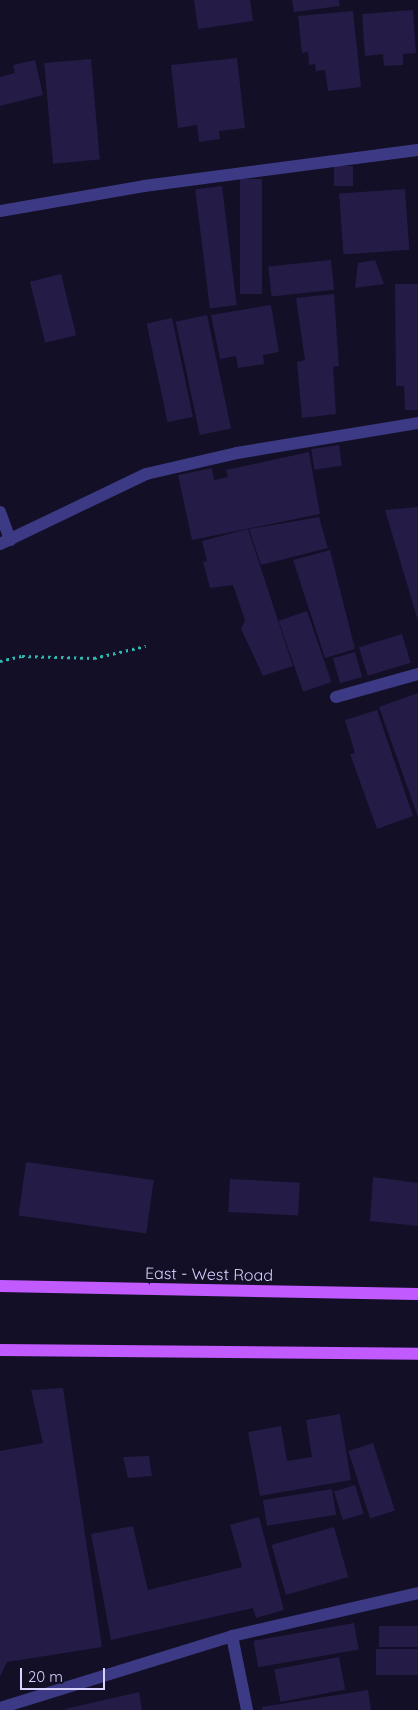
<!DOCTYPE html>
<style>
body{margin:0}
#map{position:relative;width:418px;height:1710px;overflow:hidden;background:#130f26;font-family:Quicksand,sans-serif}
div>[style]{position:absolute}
.building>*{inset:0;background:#241b47;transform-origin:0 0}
.path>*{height:3px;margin-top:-1.5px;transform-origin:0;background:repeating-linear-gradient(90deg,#2fb8b0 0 2.5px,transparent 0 6.5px)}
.minor>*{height:12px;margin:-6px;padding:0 6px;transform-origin:6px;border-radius:6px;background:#3d3a85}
.major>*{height:12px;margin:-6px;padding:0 6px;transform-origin:6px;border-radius:6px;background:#c25bff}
span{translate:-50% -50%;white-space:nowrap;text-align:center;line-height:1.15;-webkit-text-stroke:5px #130f26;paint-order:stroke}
.street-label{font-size:16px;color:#d9d4ff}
.scale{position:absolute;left:20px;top:1668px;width:85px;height:22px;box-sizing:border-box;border:2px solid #d9d4ff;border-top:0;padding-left:6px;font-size:15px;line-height:18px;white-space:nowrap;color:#d9d4ff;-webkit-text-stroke:4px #130f26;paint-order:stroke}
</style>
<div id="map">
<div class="building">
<i style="clip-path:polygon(194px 0,250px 0,253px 21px,198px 29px)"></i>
<i style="clip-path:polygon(292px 0,339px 0,340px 6px,294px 12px)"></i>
<i style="clip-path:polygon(413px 10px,416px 53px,403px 54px,403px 65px,384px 66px,383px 54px,365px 56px,362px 14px)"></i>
<i style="clip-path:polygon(353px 11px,361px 87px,328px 91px,325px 70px,316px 71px,315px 64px,309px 65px,308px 52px,302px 53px,298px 16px)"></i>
<i style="clip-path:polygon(237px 58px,245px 128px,219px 131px,220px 139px,199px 142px,197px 125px,178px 128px,171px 65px)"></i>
<i style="left:91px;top:59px;width:101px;height:47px;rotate:85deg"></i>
<i style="clip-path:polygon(35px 60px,43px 95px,0 106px,0 77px,15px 73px,13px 65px)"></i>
<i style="left:353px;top:166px;width:20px;height:19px;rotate:90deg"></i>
<i style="left:240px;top:179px;width:22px;height:115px"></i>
<i style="left:222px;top:186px;width:120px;height:27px;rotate:83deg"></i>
<i style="left:405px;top:189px;width:61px;height:66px;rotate:86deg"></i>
<i style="left:331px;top:260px;width:30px;height:63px;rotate:84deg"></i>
<i style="clip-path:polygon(375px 260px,384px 284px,355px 288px,358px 263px)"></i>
<i style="left:61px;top:274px;width:63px;height:32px;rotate:76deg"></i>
<i style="clip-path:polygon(395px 284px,418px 284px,418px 410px,405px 410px,404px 386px,396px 386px)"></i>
<i style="clip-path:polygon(334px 294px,339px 366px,333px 367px,336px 414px,302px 418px,297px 362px,305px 360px,296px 298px)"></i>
<i style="clip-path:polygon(271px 305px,279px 352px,263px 355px,264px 364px,238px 368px,236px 356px,220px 359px,211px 315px)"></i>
<i style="left:207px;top:315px;width:116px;height:32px;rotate:78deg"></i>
<i style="left:172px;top:318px;width:101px;height:26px;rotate:78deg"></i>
<i style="left:339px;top:445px;width:21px;height:28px;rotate:82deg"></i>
<i style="clip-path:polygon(309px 452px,320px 514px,192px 540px,178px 475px,212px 468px,214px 480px,228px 477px,226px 470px)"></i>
<i style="clip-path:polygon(418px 507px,418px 621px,385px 510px)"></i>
<i style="clip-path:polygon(319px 517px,328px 548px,261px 565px,249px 529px)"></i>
<i style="clip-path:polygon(248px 529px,293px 666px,263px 676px,241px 629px,245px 620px,233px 585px,210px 588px,203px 562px,207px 561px,202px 541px)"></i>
<i style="clip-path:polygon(330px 550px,355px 649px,325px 658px,293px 560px)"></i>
<i style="left:307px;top:611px;width:75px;height:30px;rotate:71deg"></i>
<i style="left:402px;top:634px;width:30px;height:45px;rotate:73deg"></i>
<i style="left:355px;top:652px;width:26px;height:23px;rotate:74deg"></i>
<i style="clip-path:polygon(418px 693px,418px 817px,379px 707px)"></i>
<i style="clip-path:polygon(377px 710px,413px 816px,377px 829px,350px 754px,355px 753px,345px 720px)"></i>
<i style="left:26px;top:1162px;width:129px;height:54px;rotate:8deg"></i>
<i style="clip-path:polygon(373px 1177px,418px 1183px,418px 1226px,370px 1221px)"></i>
<i style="left:230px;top:1179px;width:70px;height:33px;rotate:3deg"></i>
<i style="clip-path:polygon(63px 1388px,102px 1647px,7px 1662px,0 1677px,0 1451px,43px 1443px,31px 1390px)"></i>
<i style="clip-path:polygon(340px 1414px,351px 1480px,260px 1496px,248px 1432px,281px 1426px,287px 1461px,312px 1457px,306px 1420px)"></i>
<i style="left:373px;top:1443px;width:71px;height:26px;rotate:72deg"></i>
<i style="clip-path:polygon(149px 1456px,152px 1476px,128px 1478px,123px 1457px)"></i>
<i style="left:355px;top:1485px;width:30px;height:22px;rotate:73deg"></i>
<i style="left:332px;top:1489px;width:26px;height:70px;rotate:81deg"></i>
<i style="clip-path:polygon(259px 1517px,284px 1610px,256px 1618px,253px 1608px,111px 1640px,91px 1534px,133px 1526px,148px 1590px,242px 1567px,230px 1525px)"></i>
<i style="left:334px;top:1527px;width:52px;height:65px;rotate:74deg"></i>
<i style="left:354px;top:1623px;width:27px;height:102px;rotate:80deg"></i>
<i style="left:418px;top:1626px;width:21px;height:39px;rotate:90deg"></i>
<i style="left:418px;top:1649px;width:26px;height:42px;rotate:90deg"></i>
<i style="left:339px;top:1657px;width:33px;height:66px;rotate:79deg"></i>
<i style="clip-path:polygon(368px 1690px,371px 1710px,262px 1710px,262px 1707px)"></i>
<i style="clip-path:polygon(139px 1692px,142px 1710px,65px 1710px,65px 1709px)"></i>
</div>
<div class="path">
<i style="left:0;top:661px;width:23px;rotate:-13deg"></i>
<i style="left:22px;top:656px;width:72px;rotate:1.6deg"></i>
<i style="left:94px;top:658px;width:53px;rotate:-13deg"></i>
</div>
<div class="minor">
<i style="left:0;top:211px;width:146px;rotate:-9.8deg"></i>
<i style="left:144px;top:186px;width:276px;rotate:-7.5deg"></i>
<i style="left:0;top:512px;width:30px;rotate:70deg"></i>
<i style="left:0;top:544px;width:162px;rotate:-25.6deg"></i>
<i style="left:146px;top:474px;width:93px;rotate:-13deg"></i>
<i style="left:237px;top:453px;width:183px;rotate:-9.4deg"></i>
<i style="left:336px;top:697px;width:85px;rotate:-15.7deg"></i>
<i style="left:232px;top:1636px;width:76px;rotate:78.5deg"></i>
<i style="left:0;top:1708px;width:243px;rotate:-17.2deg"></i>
<i style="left:232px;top:1636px;width:191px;rotate:-13deg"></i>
</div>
<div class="major">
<i style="left:0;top:1286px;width:418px;rotate:1.1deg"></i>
<i style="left:0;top:1350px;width:418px;rotate:0.5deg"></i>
</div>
<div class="street-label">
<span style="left:209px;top:1274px;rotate:1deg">East - West Road</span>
</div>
<div class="scale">20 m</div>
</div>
